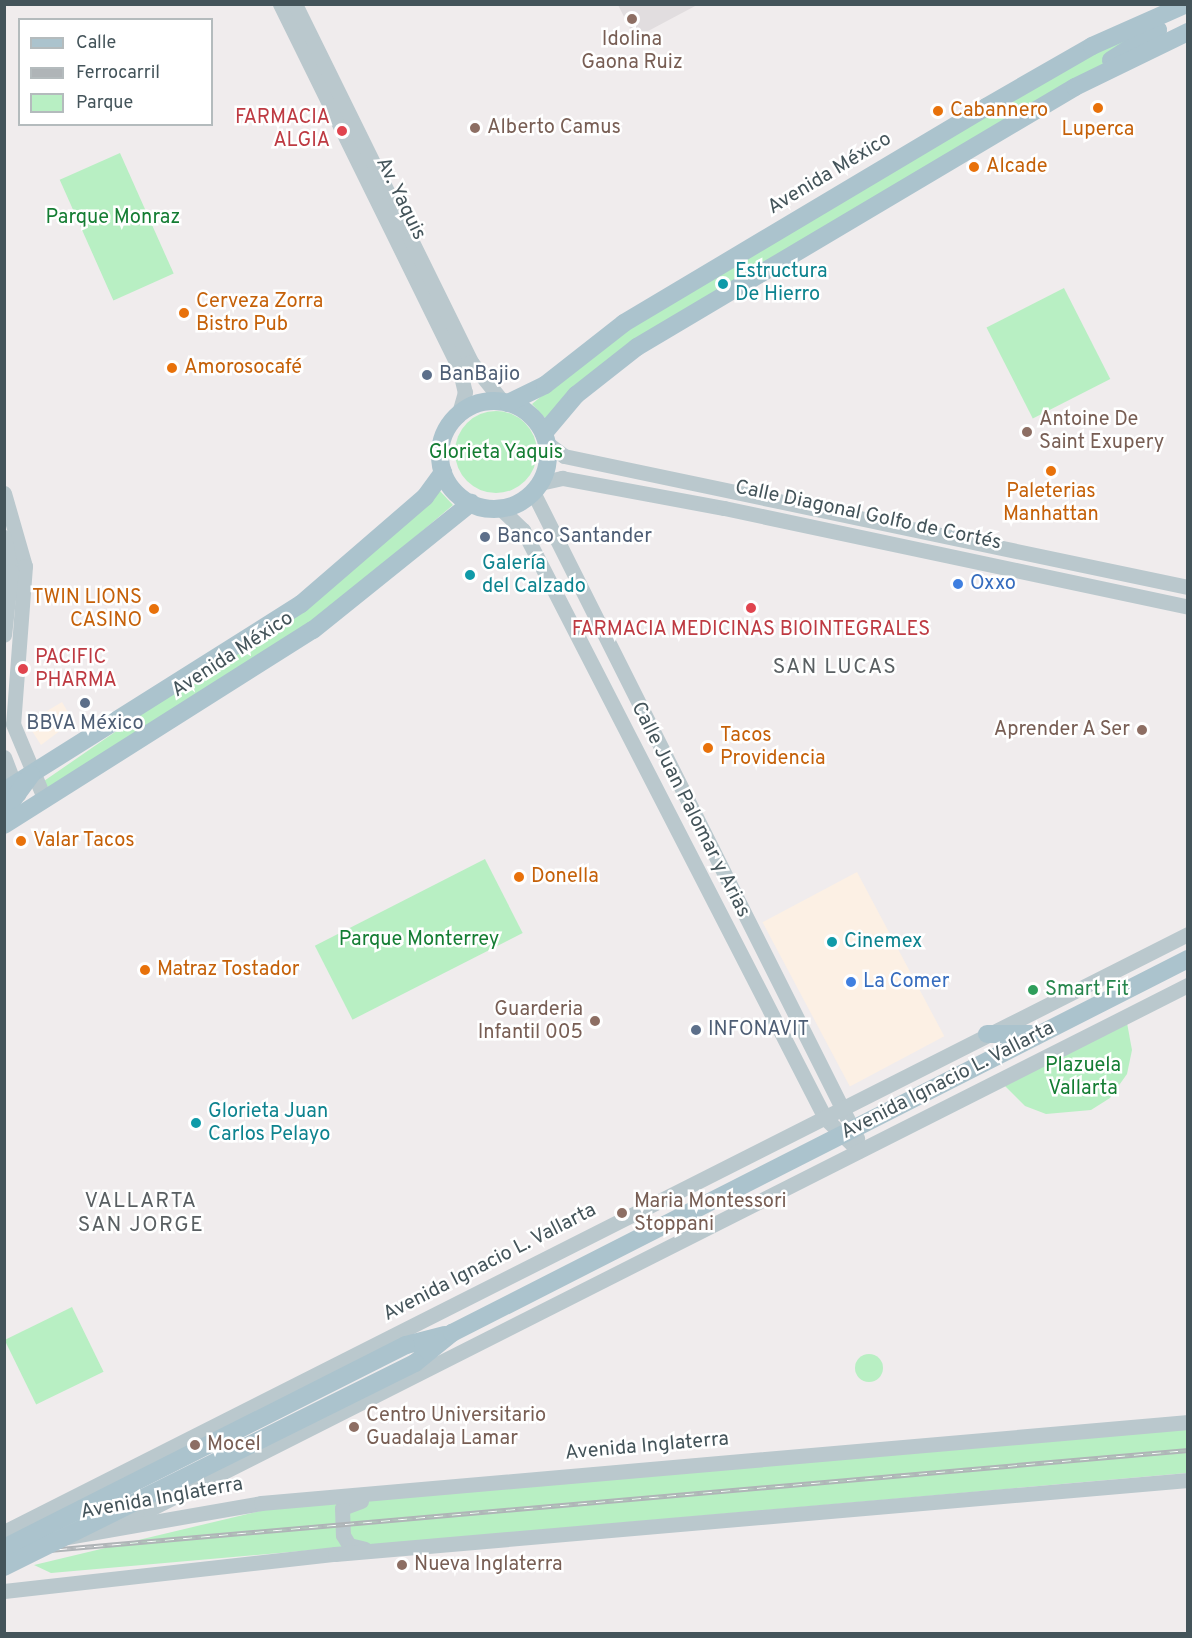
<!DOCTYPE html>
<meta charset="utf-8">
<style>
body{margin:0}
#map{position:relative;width:1192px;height:1638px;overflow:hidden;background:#f0eced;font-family:Overpass,sans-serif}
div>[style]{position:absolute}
.commercial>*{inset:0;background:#fcf0e4;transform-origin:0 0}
.education>*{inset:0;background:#e1dddf}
.green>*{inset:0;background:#b8efc3;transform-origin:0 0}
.round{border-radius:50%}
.minor>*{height:15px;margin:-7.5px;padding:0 7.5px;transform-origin:7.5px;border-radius:7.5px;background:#bac8cd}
.major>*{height:18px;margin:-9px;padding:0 9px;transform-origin:9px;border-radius:9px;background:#abc3cd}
.major>.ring{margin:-9px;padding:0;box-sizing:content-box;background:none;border:18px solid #abc3cd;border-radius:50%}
.rail>*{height:5px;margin-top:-2.5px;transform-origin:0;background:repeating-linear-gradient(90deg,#fff 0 9px,#afb4b7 0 18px);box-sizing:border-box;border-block:2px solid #afb4b7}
.major-bridge>*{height:18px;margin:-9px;padding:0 9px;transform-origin:9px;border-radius:9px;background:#abc3cd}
.dots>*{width:16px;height:16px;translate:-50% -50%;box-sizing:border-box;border:3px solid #fff;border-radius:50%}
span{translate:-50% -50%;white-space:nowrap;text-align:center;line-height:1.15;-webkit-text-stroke:5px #fff;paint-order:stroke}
.education-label{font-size:20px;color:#785e54}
.left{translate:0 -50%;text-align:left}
.right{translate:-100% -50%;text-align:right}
.food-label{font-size:20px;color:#c56008}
.health-label{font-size:20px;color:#be3a42}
.street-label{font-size:20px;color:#44545a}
.park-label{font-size:20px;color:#147d33}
.culture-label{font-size:20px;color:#0d838f}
.service-label{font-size:20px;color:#4e5e75}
.shop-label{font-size:20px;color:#366cbe}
.leisure-label{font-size:20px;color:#27864d}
.neighbourhood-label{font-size:21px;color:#595f62;letter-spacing:1.5px}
.frame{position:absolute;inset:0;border:6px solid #44545a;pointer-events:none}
.legend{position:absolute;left:18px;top:18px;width:195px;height:108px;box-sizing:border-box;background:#fff;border:2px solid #b4bbbd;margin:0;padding:8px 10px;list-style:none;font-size:18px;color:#44545a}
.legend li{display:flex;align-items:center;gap:12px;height:30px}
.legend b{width:30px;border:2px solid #b4bbbd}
</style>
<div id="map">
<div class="commercial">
<i style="clip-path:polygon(62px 702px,73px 721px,41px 745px,27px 723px)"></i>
<i style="left:857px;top:872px;width:186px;height:107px;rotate:62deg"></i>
</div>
<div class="education">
<i style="clip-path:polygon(618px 5px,697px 5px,635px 38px)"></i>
</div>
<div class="green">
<i style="clip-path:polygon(1159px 19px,1099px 71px,776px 261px,546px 419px,532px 404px,615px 335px,965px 122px)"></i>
<i style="left:120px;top:153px;width:132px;height:66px;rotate:66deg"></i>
<i style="left:1064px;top:288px;width:102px;height:87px;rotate:63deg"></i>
<i class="round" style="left:455px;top:411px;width:82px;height:82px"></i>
<i style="clip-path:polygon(439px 490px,453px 505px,317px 620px,51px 793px,44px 781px,186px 683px)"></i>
<i style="left:485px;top:859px;width:83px;height:191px;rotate:63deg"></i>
<i style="clip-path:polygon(1127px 1023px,1132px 1050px,1127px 1074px,1110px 1098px,1091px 1110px,1046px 1114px,1025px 1106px,1004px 1085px)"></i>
<i style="left:72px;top:1307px;width:72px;height:75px;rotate:64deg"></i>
<i class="round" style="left:855px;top:1354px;width:28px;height:28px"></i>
<i style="clip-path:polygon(1187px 1429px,1187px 1473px,51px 1573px,34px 1565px,264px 1510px)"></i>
</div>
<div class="minor">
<i style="left:280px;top:4px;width:405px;rotate:63.8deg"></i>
<i style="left:459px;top:367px;width:26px;rotate:77deg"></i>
<i style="left:465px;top:392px;width:25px;rotate:106deg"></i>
<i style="left:295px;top:4px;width:399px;rotate:63.8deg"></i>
<i style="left:471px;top:362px;width:50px;rotate:51.5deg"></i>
<i style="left:547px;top:443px;width:21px;rotate:37deg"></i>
<i style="left:564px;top:456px;width:638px;rotate:11.86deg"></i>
<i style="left:540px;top:483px;width:23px;rotate:-13deg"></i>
<i style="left:562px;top:478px;width:165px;rotate:10.5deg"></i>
<i style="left:724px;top:508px;width:474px;rotate:12deg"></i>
<i style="left:533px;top:492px;width:723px;rotate:63.36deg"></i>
<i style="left:4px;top:493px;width:76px;rotate:74deg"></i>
<i style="left:25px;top:566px;width:158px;rotate:94.3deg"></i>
<i style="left:13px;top:724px;width:82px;rotate:67.2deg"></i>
<i style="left:500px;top:508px;width:32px;rotate:44deg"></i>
<i style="left:523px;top:530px;width:661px;rotate:62.81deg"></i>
<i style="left:825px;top:1118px;width:47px;rotate:44.1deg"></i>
<i style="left:4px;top:537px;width:35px;rotate:78deg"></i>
<i style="left:11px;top:571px;width:64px;rotate:96.2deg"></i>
<i style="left:4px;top:757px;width:40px;rotate:69deg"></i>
<i style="left:361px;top:1501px;width:20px;rotate:160deg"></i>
<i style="left:342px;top:1508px;width:27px;rotate:88deg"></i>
<i style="left:343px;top:1535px;width:12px;rotate:59deg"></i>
<i style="left:349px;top:1545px;width:16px;rotate:14deg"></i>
<i style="left:108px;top:1517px;width:43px;rotate:-10.8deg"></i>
<i style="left:150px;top:1509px;width:1163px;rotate:-26.79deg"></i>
<i style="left:4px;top:1532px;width:1326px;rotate:-26.8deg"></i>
<i style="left:67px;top:1537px;width:197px;rotate:-9.9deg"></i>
<i style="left:261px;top:1503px;width:931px;rotate:-4.99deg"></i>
<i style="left:4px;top:1591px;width:333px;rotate:-6.4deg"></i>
<i style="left:335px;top:1554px;width:856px;rotate:-4.96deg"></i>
</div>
<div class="major">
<i style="left:1111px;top:60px;width:56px;rotate:-32.6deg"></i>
<i class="ring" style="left:440px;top:401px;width:90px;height:90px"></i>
<i style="left:508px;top:403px;width:41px;rotate:-25.9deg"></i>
<i style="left:545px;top:385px;width:100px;rotate:-38.1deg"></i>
<i style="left:624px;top:323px;width:422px;rotate:-30.8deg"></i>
<i style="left:986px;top:107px;width:122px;rotate:-29.9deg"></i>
<i style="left:1092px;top:46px;width:104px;rotate:-23.9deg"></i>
<i style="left:544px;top:433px;width:50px;rotate:-49.9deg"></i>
<i style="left:576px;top:395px;width:78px;rotate:-38.2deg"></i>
<i style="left:637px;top:347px;width:509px;rotate:-30.69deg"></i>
<i style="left:1075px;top:87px;width:126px;rotate:-26deg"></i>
<i style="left:4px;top:791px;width:351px;rotate:-32.2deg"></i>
<i style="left:301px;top:604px;width:164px;rotate:-40.8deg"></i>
<i style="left:425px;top:497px;width:31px;rotate:-54deg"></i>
<i style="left:4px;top:812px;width:46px;rotate:-53.9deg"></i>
<i style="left:4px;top:825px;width:365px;rotate:-32.3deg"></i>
<i style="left:313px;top:630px;width:203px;rotate:-38.8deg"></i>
<i style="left:987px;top:1034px;width:44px"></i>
<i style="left:406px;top:1345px;width:40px;rotate:-14.4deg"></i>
<i style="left:415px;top:1363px;width:48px;rotate:-39deg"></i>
<i style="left:452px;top:1333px;width:826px;rotate:-26.94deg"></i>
</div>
<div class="rail">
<i style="left:4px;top:1554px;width:1189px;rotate:-5.02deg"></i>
</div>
<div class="major-bridge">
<i style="left:4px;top:1548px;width:450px;rotate:-26.8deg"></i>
<i style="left:4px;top:1567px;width:459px;rotate:-26.4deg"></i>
</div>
<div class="dots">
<i style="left:632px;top:19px;background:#8d6e63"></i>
<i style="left:1098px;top:108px;background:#e8710a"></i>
<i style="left:938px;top:111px;background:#e8710a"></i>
<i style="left:475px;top:128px;background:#8d6e63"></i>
<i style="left:342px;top:131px;background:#e0444e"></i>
<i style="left:974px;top:167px;background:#e8710a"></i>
<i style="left:723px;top:284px;background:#0f9aa8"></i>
<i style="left:184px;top:313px;background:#e8710a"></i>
<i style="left:172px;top:368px;background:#e8710a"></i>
<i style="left:427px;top:375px;background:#5c6f8a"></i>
<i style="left:1027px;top:432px;background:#8d6e63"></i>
<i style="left:1051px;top:471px;background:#e8710a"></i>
<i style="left:485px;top:537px;background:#5c6f8a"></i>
<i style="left:470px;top:575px;background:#0f9aa8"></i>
<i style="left:958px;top:584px;background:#3f7fe0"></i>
<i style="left:751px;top:608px;background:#e0444e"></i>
<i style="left:154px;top:609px;background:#e8710a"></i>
<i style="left:23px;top:669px;background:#e0444e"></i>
<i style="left:85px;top:703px;background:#5c6f8a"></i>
<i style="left:1142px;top:730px;background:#8d6e63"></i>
<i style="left:708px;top:748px;background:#e8710a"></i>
<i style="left:21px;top:841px;background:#e8710a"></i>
<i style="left:519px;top:877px;background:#e8710a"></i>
<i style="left:832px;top:942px;background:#0f9aa8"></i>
<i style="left:145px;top:970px;background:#e8710a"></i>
<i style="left:851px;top:982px;background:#3f7fe0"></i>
<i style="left:1033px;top:990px;background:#2e9e5b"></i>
<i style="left:595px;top:1021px;background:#8d6e63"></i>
<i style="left:696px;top:1030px;background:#5c6f8a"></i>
<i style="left:196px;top:1123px;background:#0f9aa8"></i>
<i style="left:622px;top:1213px;background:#8d6e63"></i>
<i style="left:354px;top:1427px;background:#8d6e63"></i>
<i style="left:195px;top:1445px;background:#8d6e63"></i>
<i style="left:402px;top:1565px;background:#8d6e63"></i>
</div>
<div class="education-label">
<span style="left:632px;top:52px">Idolina<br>Gaona Ruiz</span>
<span class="left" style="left:487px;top:128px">Alberto Camus</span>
<span class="left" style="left:1039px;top:432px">Antoine De<br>Saint Exupery</span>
<span class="right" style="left:1130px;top:730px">Aprender A Ser</span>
<span class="right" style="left:583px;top:1022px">Guarderia<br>Infantil 005</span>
<span class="left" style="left:634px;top:1214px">Maria Montessori<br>Stoppani</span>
<span class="left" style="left:366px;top:1428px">Centro Universitario<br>Guadalaja Lamar</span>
<span class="left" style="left:207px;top:1445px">Mocel</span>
<span class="left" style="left:414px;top:1565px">Nueva Inglaterra</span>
</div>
<div class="food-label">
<span class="left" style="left:950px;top:111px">Cabannero</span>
<span style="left:1098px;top:130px">Luperca</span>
<span class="left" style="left:986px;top:167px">Alcade</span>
<span class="left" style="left:196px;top:314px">Cerveza Zorra<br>Bistro Pub</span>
<span class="left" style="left:184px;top:368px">Amorosocafé</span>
<span style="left:1051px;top:504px">Paleterias<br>Manhattan</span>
<span class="right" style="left:142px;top:610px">TWIN LIONS<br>CASINO</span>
<span class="left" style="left:720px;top:748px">Tacos<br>Providencia</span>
<span class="left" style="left:33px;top:841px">Valar Tacos</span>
<span class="left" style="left:531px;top:877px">Donella</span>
<span class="left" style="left:157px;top:970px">Matraz Tostador</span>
</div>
<div class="health-label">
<span class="right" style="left:330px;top:130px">FARMACIA<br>ALGIA</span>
<span style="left:751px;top:630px">FARMACIA MEDICINAS BIOINTEGRALES</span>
<span class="left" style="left:35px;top:670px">PACIFIC<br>PHARMA</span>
</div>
<div class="street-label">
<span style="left:830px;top:174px;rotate:-31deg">Avenida México</span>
<span style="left:400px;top:199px;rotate:64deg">Av. Yaquis</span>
<span style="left:868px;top:516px;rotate:12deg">Calle Diagonal Golfo de Cortés</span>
<span style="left:233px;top:655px;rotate:-33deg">Avenida México</span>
<span style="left:690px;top:810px;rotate:63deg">Calle Juan Palomar y Arias</span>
<span style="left:948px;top:1081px;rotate:-27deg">Avenida Ignacio L. Vallarta</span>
<span style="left:490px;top:1263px;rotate:-27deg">Avenida Ignacio L. Vallarta</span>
<span style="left:647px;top:1447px;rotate:-5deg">Avenida Inglaterra</span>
<span style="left:162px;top:1499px;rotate:-10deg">Avenida Inglaterra</span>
</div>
<div class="park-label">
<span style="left:113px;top:218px">Parque Monraz</span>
<span style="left:496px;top:453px">Glorieta Yaquis</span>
<span style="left:419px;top:940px">Parque Monterrey</span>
<span style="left:1083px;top:1078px">Plazuela<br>Vallarta</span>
</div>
<div class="culture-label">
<span class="left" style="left:735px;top:284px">Estructura<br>De Hierro</span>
<span class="left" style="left:482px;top:576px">Galería<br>del Calzado</span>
<span class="left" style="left:844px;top:942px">Cinemex</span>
<span class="left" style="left:208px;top:1124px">Glorieta Juan<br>Carlos Pelayo</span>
</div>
<div class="service-label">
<span class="left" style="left:439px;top:375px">BanBajio</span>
<span class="left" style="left:497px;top:537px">Banco Santander</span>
<span style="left:85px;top:724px">BBVA México</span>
<span class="left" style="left:708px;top:1030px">INFONAVIT</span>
</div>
<div class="shop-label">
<span class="left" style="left:970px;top:584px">Oxxo</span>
<span class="left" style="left:863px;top:982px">La Comer</span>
</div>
<div class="leisure-label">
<span class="left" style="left:1045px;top:990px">Smart Fit</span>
</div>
<div class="neighbourhood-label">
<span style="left:835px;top:668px">SAN LUCAS</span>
<span style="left:141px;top:1214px">VALLARTA<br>SAN JORGE</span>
</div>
<div class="frame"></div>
<ul class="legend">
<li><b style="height:8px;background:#abc3cd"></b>Calle</li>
<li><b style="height:8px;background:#afb4b7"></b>Ferrocarril</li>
<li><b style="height:16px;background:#b8efc3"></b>Parque</li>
</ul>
</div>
